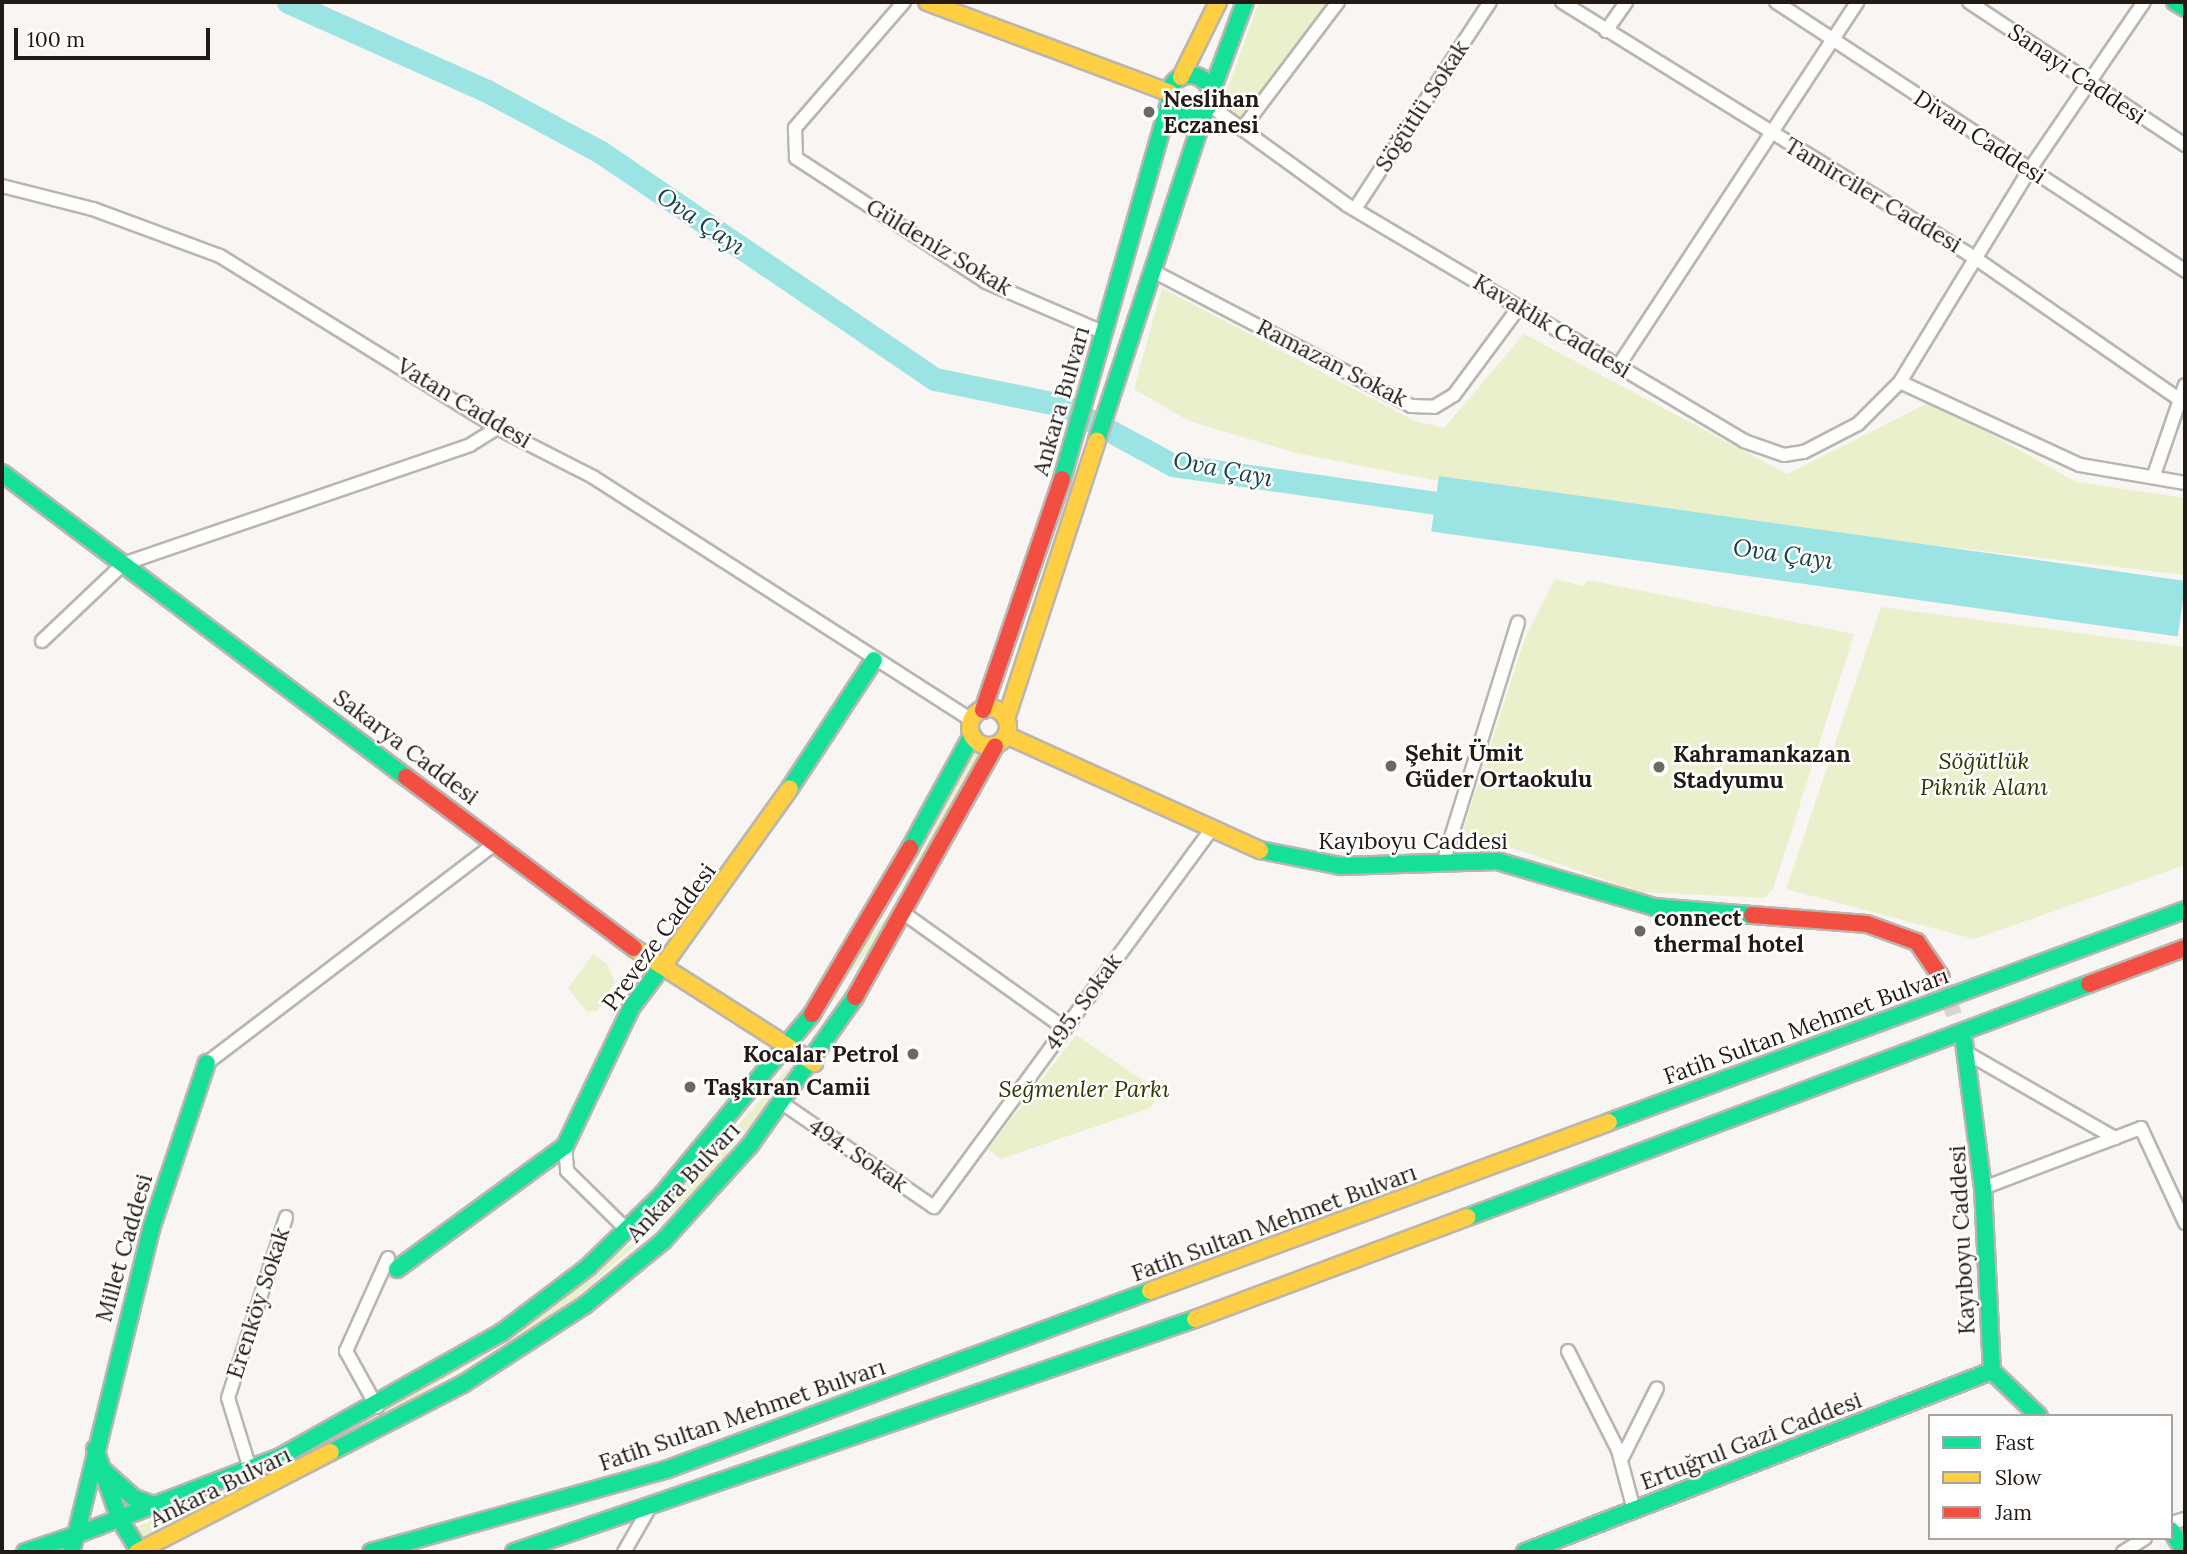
<!DOCTYPE html>
<meta charset="utf-8">
<style>
body{margin:0}
#map{position:relative;width:2187px;height:1554px;overflow:hidden;background:#f8f5f3;font-family:Lora,serif}
div>[style]{position:absolute}
.green>*{inset:0;background:#ebf0cc;transform-origin:0 0}
.water>*{inset:0;background:#9ce3e3;transform-origin:0 0}
.river>*{height:23px;margin:-11.5px;padding:0 11.5px;transform-origin:11.5px;border-radius:11.5px;background:#9ce3e3}
.secondary-tunnel>*{height:16px;margin-top:-8px;transform-origin:0;background:repeating-linear-gradient(90deg,#d8d4d2 0 16px,transparent 0 24px)}
.roads{filter:drop-shadow(2px 0 #bbb5b0) drop-shadow(-2px 0 #bbb5b0) drop-shadow(0 2px #bbb5b0) drop-shadow(0 -2px #bbb5b0)}
.street>*{height:12px;margin:-6px;padding:0 6px;transform-origin:6px;border-radius:6px;background:#fefefd}
.fast>*{height:16px;margin:-8px;padding:0 8px;transform-origin:8px;border-radius:8px;background:#16e098}
.fast>.ring{margin:-8px;padding:0;box-sizing:content-box;background:none;border:16px solid #16e098;border-radius:50%}
.slow>*{height:16px;margin:-8px;padding:0 8px;transform-origin:8px;border-radius:8px;background:#ffcf43}
.slow>.ring{margin:-8px;padding:0;box-sizing:content-box;background:none;border:16px solid #ffcf43;border-radius:50%}
.jam>*{height:16px;margin:-8px;padding:0 8px;transform-origin:8px;border-radius:8px;background:#f24e42}
.dots>*{width:19px;height:19px;translate:-50% -50%;box-sizing:border-box;border:4px solid #fff;border-radius:50%}
span{translate:-50% -50%;white-space:nowrap;text-align:center;line-height:1.15;-webkit-text-stroke:5px #fff;paint-order:stroke}
.street-label{font-size:23px;color:#241a14}
.poi-label{font-size:23px;color:#241a14;font-weight:700}
.left{translate:0 -50%;text-align:left}
.right{translate:-100% -50%;text-align:right}
.park-label{font-size:23px;color:#323800;font-style:italic}
.water-label{font-size:24px;color:#154545;font-style:italic}
.frame{position:absolute;inset:0;border:4px solid #241a14;pointer-events:none}
.legend{position:absolute;left:1928px;top:1414px;width:245px;height:126px;box-sizing:border-box;background:#fff;border:2px solid #a7a3a1;margin:0;padding:9px 12px;list-style:none;font-size:21px;color:#241a14}
.legend li{display:flex;align-items:center;gap:14px;height:35px}
.legend b{width:35px;border:2px solid #a7a3a1}
.scale{position:absolute;left:14px;top:28px;width:196px;height:32px;box-sizing:border-box;border:4px solid #241a14;border-top:0;padding-left:9px;font-size:21px;line-height:24px;white-space:nowrap;color:#241a14;-webkit-text-stroke:5px #fff;paint-order:stroke}
</style>
<div id="map">
<div class="green">
<i style="clip-path:polygon(1259px 2px,1331px 2px,1242px 119px,1242px 129px,1222px 104px)"></i>
<i style="clip-path:polygon(1162px 288px,1415px 421px,1444px 428px,1524px 334px,1787px 474px,1926px 404px,1948px 410px,2076px 482px,2185px 498px,2185px 575px,1654px 512px,1454px 484px,1296px 453px,1189px 421px,1134px 389px)"></i>
<i style="clip-path:polygon(1555px 579px,1583px 586px,1588px 580px,1854px 634px,1773px 889px,1765px 898px,1641px 892px,1512px 848px,1459px 843px,1525px 638px)"></i>
<i style="clip-path:polygon(1881px 607px,2185px 647px,2185px 865px,1974px 939px,1786px 889px)"></i>
<i style="left:974px;top:749px;width:7px;height:163px;rotate:27deg"></i>
<i style="left:884px;top:920px;width:8px;height:147px;rotate:40deg"></i>
<i style="clip-path:polygon(593px 954px,608px 965px,615px 983px,597px 1011px,587px 1012px,568px 988px)"></i>
<i style="clip-path:polygon(1076px 1035px,1160px 1092px,1150px 1108px,1001px 1159px,988px 1149px)"></i>
<i style="clip-path:polygon(790px 1066px,797px 1071px,694px 1193px,568px 1305px,318px 1455px,139px 1540px,134px 1528px,317px 1449px,530px 1324px,641px 1235px)"></i>
</div>
<div class="water">
<i style="left:1439px;top:476px;width:754px;height:56px;rotate:8deg"></i>
</div>
<div class="river">
<i style="left:288px;top:2px;width:218px;rotate:24.1deg"></i>
<i style="left:487px;top:91px;width:127px;rotate:28.2deg"></i>
<i style="left:599px;top:151px;width:406px;rotate:34.2deg"></i>
<i style="left:935px;top:379px;width:130px;rotate:11.6deg"></i>
<i style="left:1062px;top:405px;width:126px;rotate:28.4deg"></i>
<i style="left:1173px;top:465px;width:295px;rotate:8.2deg"></i>
</div>
<div class="secondary-tunnel">
<i style="left:1941px;top:977px;width:68px;rotate:71deg"></i>
</div>
<div class="roads">
<div class="street">
<i style="left:904px;top:2px;width:167px;rotate:130.9deg"></i>
<i style="left:795px;top:128px;width:30px;rotate:88deg"></i>
<i style="left:796px;top:158px;width:227px;rotate:33.1deg"></i>
<i style="left:986px;top:282px;width:129px;rotate:23.2deg"></i>
<i style="left:1562px;top:2px;width:490px;rotate:31.8deg"></i>
<i style="left:1978px;top:260px;width:242px;rotate:34.7deg"></i>
<i style="left:1776px;top:2px;width:490px;rotate:33.3deg"></i>
<i style="left:1969px;top:2px;width:259px;rotate:33.5deg"></i>
<i style="left:1606px;top:31px;width:35px;rotate:-55deg"></i>
<i style="left:1209px;top:105px;width:170px;rotate:35.9deg"></i>
<i style="left:1347px;top:205px;width:462px;rotate:30.7deg"></i>
<i style="left:1744px;top:441px;width:42px;rotate:19.3deg"></i>
<i style="left:1784px;top:455px;width:20px;rotate:-9deg"></i>
<i style="left:1804px;top:452px;width:61px;rotate:-27.4deg"></i>
<i style="left:1858px;top:424px;width:59px;rotate:-45deg"></i>
<i style="left:1900px;top:382px;width:250px;rotate:-58.6deg"></i>
<i style="left:2030px;top:169px;width:202px;rotate:-55.7deg"></i>
<i style="left:1242px;top:129px;width:159px;rotate:-52.9deg"></i>
<i style="left:2px;top:186px;width:94px;rotate:14.2deg"></i>
<i style="left:93px;top:209px;width:135px;rotate:20.3deg"></i>
<i style="left:220px;top:256px;width:326px;rotate:31.8deg"></i>
<i style="left:497px;top:428px;width:108px;rotate:27deg"></i>
<i style="left:593px;top:477px;width:450px;rotate:32.7deg"></i>
<i style="left:1355px;top:209px;width:247px;rotate:-56.9deg"></i>
<i style="left:1151px;top:270px;width:293px;rotate:27.6deg"></i>
<i style="left:1411px;top:406px;width:23px;rotate:2deg"></i>
<i style="left:1434px;top:407px;width:23px;rotate:-31deg"></i>
<i style="left:1454px;top:395px;width:109px;rotate:-53.5deg"></i>
<i style="left:1619px;top:365px;width:434px;rotate:-56.7deg"></i>
<i style="left:1900px;top:382px;width:198px;rotate:24.8deg"></i>
<i style="left:2080px;top:465px;width:107px;rotate:9.7deg"></i>
<i style="left:2154px;top:475px;width:95px;rotate:-71deg"></i>
<i style="left:42px;top:641px;width:112px;rotate:-43.5deg"></i>
<i style="left:123px;top:564px;width:367px;rotate:-18.9deg"></i>
<i style="left:470px;top:445px;width:32px;rotate:-32deg"></i>
<i style="left:1443px;top:863px;width:252px;rotate:-72.7deg"></i>
<i style="left:905px;top:914px;width:196px;rotate:35.6deg"></i>
<i style="left:1967px;top:1053px;width:171px;rotate:29.9deg"></i>
<i style="left:207px;top:1063px;width:363px;rotate:-37.3deg"></i>
<i style="left:782px;top:1103px;width:184px;rotate:34.4deg"></i>
<i style="left:934px;top:1207px;width:465px;rotate:-53.7deg"></i>
<i style="left:565px;top:1146px;width:25px;rotate:85deg"></i>
<i style="left:567px;top:1171px;width:86px;rotate:44.5deg"></i>
<i style="left:1983px;top:1188px;width:169px;rotate:-20.8deg"></i>
<i style="left:2141px;top:1128px;width:105px;rotate:65.1deg"></i>
<i style="left:1568px;top:1351px;width:111px;rotate:63.2deg"></i>
<i style="left:1618px;top:1450px;width:62px;rotate:75.1deg"></i>
<i style="left:377px;top:1407px;width:64px;rotate:-119deg"></i>
<i style="left:346px;top:1351px;width:102px;rotate:-65.7deg"></i>
<i style="left:1621px;top:1460px;width:80px;rotate:-63.4deg"></i>
<i style="left:250px;top:1469px;width:74px;rotate:-107.2deg"></i>
<i style="left:228px;top:1398px;width:190px;rotate:-72.2deg"></i>
<i style="left:2171px;top:1523px;width:15px;rotate:-16deg"></i>
<i style="left:624px;top:1552px;width:46px;rotate:-60.1deg"></i>
<i style="left:2123px;top:1552px;width:26px;rotate:-32deg"></i>
</div>
<div class="fast">
<i style="left:2175px;top:2px;width:12px;rotate:31deg"></i>
<i class="ring" style="left:1169px;top:75px;width:26px;height:26px"></i>
<i style="left:1211px;top:93px;width:97px;rotate:-69.5deg"></i>
<i style="left:1097px;top:440px;width:346px;rotate:-71.8deg"></i>
<i style="left:2px;top:473px;width:506px;rotate:36.96deg"></i>
<i style="left:1062px;top:479px;width:393px;rotate:-74.1deg"></i>
<i style="left:790px;top:788px;width:153px;rotate:-56.7deg"></i>
<i style="left:910px;top:848px;width:129px;rotate:-61.2deg"></i>
<i style="left:1260px;top:850px;width:83px;rotate:11.2deg"></i>
<i style="left:1341px;top:866px;width:156px;rotate:-1.8deg"></i>
<i style="left:1497px;top:861px;width:164px;rotate:16.3deg"></i>
<i style="left:1654px;top:907px;width:98px;rotate:4.7deg"></i>
<i style="left:1964px;top:1042px;width:147px;rotate:82.6deg"></i>
<i style="left:1983px;top:1188px;width:183px;rotate:87.2deg"></i>
<i style="left:1992px;top:1371px;width:65px;rotate:43.8deg"></i>
<i style="left:1609px;top:1122px;width:614px;rotate:-20.21deg"></i>
<i style="left:1468px;top:1217px;width:663px;rotate:-20.57deg"></i>
<i style="left:397px;top:1269px;width:208px;rotate:-36.2deg"></i>
<i style="left:565px;top:1146px;width:153px;rotate:-64.4deg"></i>
<i style="left:631px;top:1008px;width:60px;rotate:-53.1deg"></i>
<i style="left:95px;top:1449px;width:75px;rotate:70.6deg"></i>
<i style="left:120px;top:1520px;width:38px;rotate:58deg"></i>
<i style="left:331px;top:1452px;width:148px;rotate:-27.3deg"></i>
<i style="left:463px;top:1384px;width:145px;rotate:-32.9deg"></i>
<i style="left:585px;top:1305px;width:101px;rotate:-39.4deg"></i>
<i style="left:663px;top:1241px;width:130px;rotate:-47.8deg"></i>
<i style="left:750px;top:1145px;width:181px;rotate:-54.6deg"></i>
<i style="left:104px;top:1471px;width:40px;rotate:42deg"></i>
<i style="left:134px;top:1498px;width:23px;rotate:20deg"></i>
<i style="left:2171px;top:1530px;width:26px;rotate:58deg"></i>
<i style="left:25px;top:1552px;width:54px;rotate:-18.4deg"></i>
<i style="left:76px;top:1535px;width:318px;rotate:-76.2deg"></i>
<i style="left:152px;top:1226px;width:172px;rotate:-71.4deg"></i>
<i style="left:71px;top:1552px;width:18px;rotate:-74deg"></i>
<i style="left:76px;top:1535px;width:216px;rotate:-20.9deg"></i>
<i style="left:278px;top:1458px;width:256px;rotate:-29.3deg"></i>
<i style="left:501px;top:1333px;width:109px;rotate:-37.2deg"></i>
<i style="left:588px;top:1267px;width:102px;rotate:-44.2deg"></i>
<i style="left:661px;top:1196px;width:236px;rotate:-50.3deg"></i>
<i style="left:371px;top:1552px;width:308px;rotate:-15.6deg"></i>
<i style="left:668px;top:1469px;width:514px;rotate:-20.27deg"></i>
<i style="left:514px;top:1552px;width:720px;rotate:-18.89deg"></i>
<i style="left:1525px;top:1552px;width:501px;rotate:-21.19deg"></i>
</div>
<div class="slow">
<i style="left:927px;top:2px;width:259px;rotate:20.5deg"></i>
<i style="left:1181px;top:77px;width:84px;rotate:-63.7deg"></i>
<i class="ring" style="left:970px;top:708px;width:22px;height:22px"></i>
<i style="left:1006px;top:719px;width:293px;rotate:-71.9deg"></i>
<i style="left:1006px;top:735px;width:279px;rotate:24.4deg"></i>
<i style="left:634px;top:948px;width:214px;rotate:32.6deg"></i>
<i style="left:667px;top:960px;width:211px;rotate:-54.4deg"></i>
<i style="left:1150px;top:1291px;width:489px;rotate:-20.2deg"></i>
<i style="left:1195px;top:1319px;width:291px;rotate:-20.5deg"></i>
<i style="left:137px;top:1552px;width:218px;rotate:-27.3deg"></i>
</div>
<div class="jam">
<i style="left:983px;top:710px;width:244px;rotate:-71.1deg"></i>
<i style="left:406px;top:777px;width:285px;rotate:36.9deg"></i>
<i style="left:1752px;top:915px;width:115px;rotate:4.5deg"></i>
<i style="left:1867px;top:924px;width:53px;rotate:19.8deg"></i>
<i style="left:1917px;top:942px;width:42px;rotate:55.6deg"></i>
<i style="left:2089px;top:984px;width:103px;rotate:-20.6deg"></i>
<i style="left:855px;top:997px;width:287px;rotate:-60.8deg"></i>
<i style="left:812px;top:1014px;width:193px;rotate:-59.4deg"></i>
</div>
</div>
<div class="dots">
<i style="left:1149px;top:112px;background:#6e6762"></i>
<i style="left:1391px;top:766px;background:#6e6762"></i>
<i style="left:1659px;top:767px;background:#6e6762"></i>
<i style="left:1640px;top:931px;background:#6e6762"></i>
<i style="left:913px;top:1054px;background:#6e6762"></i>
<i style="left:690px;top:1087px;background:#6e6762"></i>
</div>
<div class="street-label">
<span style="left:2077px;top:74px;rotate:34deg">Sanayi Caddesi</span>
<span style="left:1422px;top:106px;rotate:-57deg">Söğütlü Sokak</span>
<span style="left:1980px;top:137px;rotate:33deg">Divan Caddesi</span>
<span style="left:1873px;top:195px;rotate:31deg">Tamirciler Caddesi</span>
<span style="left:939px;top:247px;rotate:31deg">Güldeniz Sokak</span>
<span style="left:1552px;top:326px;rotate:31deg">Kavaklık Caddesi</span>
<span style="left:1332px;top:363px;rotate:27deg">Ramazan Sokak</span>
<span style="left:1061px;top:401px;rotate:-74deg">Ankara Bulvarı</span>
<span style="left:464px;top:403px;rotate:31deg">Vatan Caddesi</span>
<span style="left:406px;top:747px;rotate:37deg">Sakarya Caddesi</span>
<span style="left:1413px;top:841px">Kayıboyu Caddesi</span>
<span style="left:659px;top:937px;rotate:-54deg">Preveze Caddesi</span>
<span style="left:1083px;top:1002px;rotate:-54deg">495. Sokak</span>
<span style="left:1806px;top:1026px;rotate:-20deg">Fatih Sultan Mehmet Bulvarı</span>
<span style="left:858px;top:1155px;rotate:34deg">494. Sokak</span>
<span style="left:683px;top:1182px;rotate:-47deg">Ankara Bulvarı</span>
<span style="left:1274px;top:1223px;rotate:-20deg">Fatih Sultan Mehmet Bulvarı</span>
<span style="left:1962px;top:1240px;rotate:-93deg">Kayıboyu Caddesi</span>
<span style="left:124px;top:1248px;rotate:-74deg">Millet Caddesi</span>
<span style="left:258px;top:1303px;rotate:-72deg">Erenköy Sokak</span>
<span style="left:742px;top:1415px;rotate:-19deg">Fatih Sultan Mehmet Bulvarı</span>
<span style="left:1751px;top:1441px;rotate:-21deg">Ertuğrul Gazi Caddesi</span>
<span style="left:220px;top:1487px;rotate:-26deg">Ankara Bulvarı</span>
</div>
<div class="poi-label">
<span class="left" style="left:1163px;top:112px">Neslihan<br>Eczanesi</span>
<span class="left" style="left:1405px;top:766px">Şehit Ümit<br>Güder Ortaokulu</span>
<span class="left" style="left:1673px;top:767px">Kahramankazan<br>Stadyumu</span>
<span class="left" style="left:1654px;top:931px">connect<br>thermal hotel</span>
<span class="right" style="left:899px;top:1054px">Kocalar Petrol</span>
<span class="left" style="left:704px;top:1087px">Taşkıran Camii</span>
</div>
<div class="park-label">
<span style="left:1984px;top:774px">Söğütlük<br>Piknik Alanı</span>
<span style="left:1084px;top:1089px">Seğmenler Parkı</span>
</div>
<div class="water-label">
<span style="left:701px;top:221px;rotate:34deg">Ova Çayı</span>
<span style="left:1223px;top:469px;rotate:11deg">Ova Çayı</span>
<span style="left:1783px;top:554px;rotate:8deg">Ova Çayı</span>
</div>
<div class="frame"></div>
<ul class="legend">
<li><b style="height:9px;background:#16e098"></b>Fast</li>
<li><b style="height:9px;background:#ffcf43"></b>Slow</li>
<li><b style="height:9px;background:#f24e42"></b>Jam</li>
</ul>
<div class="scale">100 m</div>
</div>
